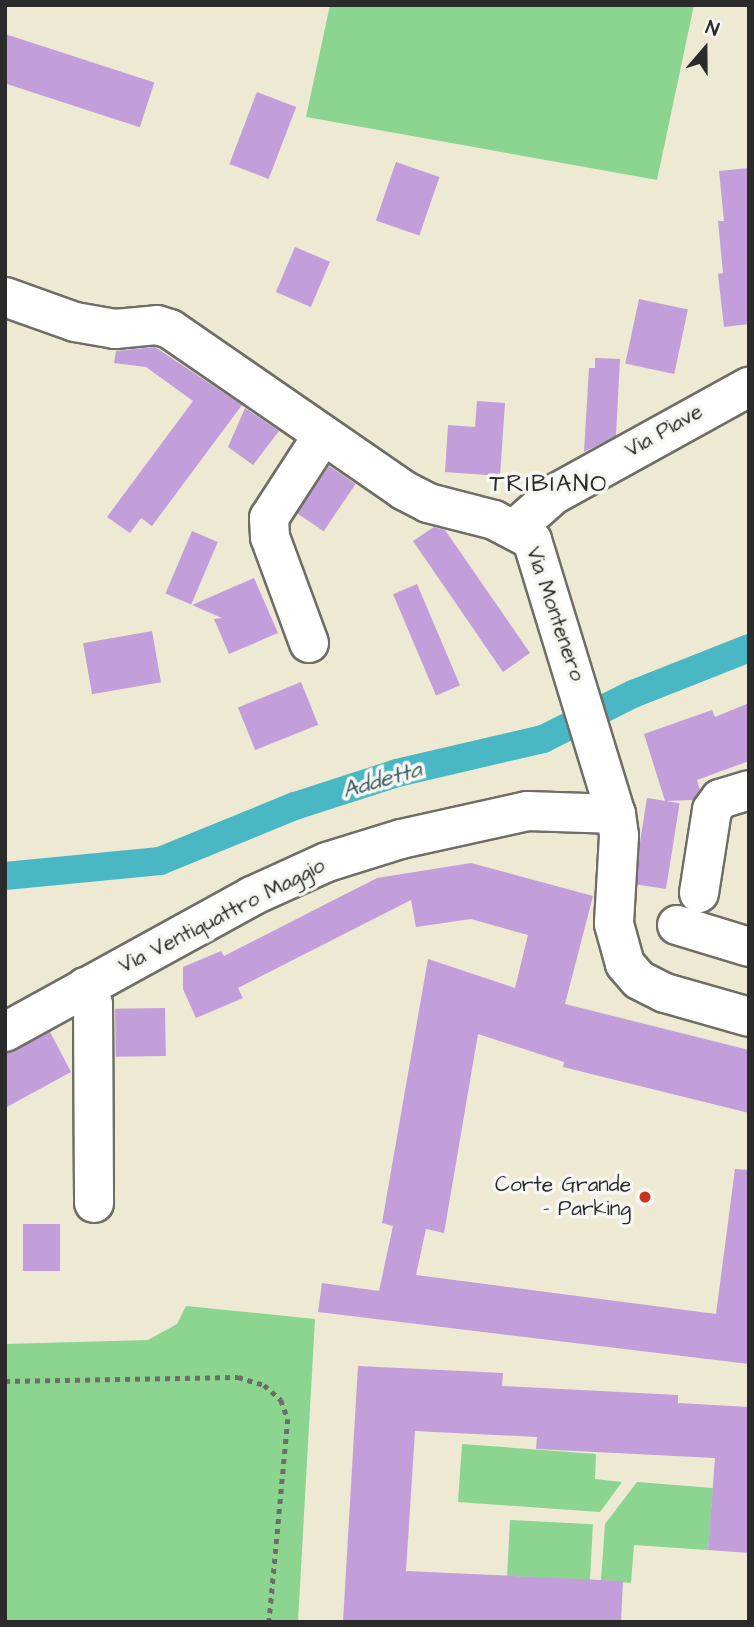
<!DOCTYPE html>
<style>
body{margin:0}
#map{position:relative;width:754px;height:1627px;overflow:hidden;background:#ede9d3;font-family:"Architects Daughter",sans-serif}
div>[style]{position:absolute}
.green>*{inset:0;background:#8bd591;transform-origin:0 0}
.canal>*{height:28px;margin:-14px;padding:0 14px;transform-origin:14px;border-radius:14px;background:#4ab8c4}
.building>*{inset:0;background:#c29eda;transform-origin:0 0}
.path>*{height:4.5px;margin-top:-2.25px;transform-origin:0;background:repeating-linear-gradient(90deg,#6f6e66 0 5px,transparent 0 10px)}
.roads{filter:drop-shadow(2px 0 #6f6e66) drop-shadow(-2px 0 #6f6e66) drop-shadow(0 2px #6f6e66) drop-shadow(0 -2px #6f6e66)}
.minor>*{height:38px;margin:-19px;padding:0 19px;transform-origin:19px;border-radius:19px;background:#fff}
.dots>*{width:19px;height:19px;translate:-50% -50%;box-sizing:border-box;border:4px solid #f6f6f2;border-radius:50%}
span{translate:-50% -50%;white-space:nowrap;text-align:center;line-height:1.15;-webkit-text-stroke:7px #f6f6f2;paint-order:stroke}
.street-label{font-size:21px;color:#2b2b2b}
.poi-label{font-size:21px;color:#2b2b2b}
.right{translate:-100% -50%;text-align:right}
.water-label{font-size:23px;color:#365c61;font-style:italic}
.quarter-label{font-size:24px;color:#2b2b2b;letter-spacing:2px}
.frame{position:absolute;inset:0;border:7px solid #2b2b2b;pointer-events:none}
.north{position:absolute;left:670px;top:14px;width:70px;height:70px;-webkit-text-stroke:5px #f6f6f2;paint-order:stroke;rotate:20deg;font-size:19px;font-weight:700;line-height:28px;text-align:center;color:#2b2b2b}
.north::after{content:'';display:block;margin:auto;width:24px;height:32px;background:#2b2b2b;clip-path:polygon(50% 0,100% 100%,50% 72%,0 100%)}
</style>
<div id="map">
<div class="green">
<i style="clip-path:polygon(330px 5px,694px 5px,657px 180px,306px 117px)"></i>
<i style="clip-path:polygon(186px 1306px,315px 1319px,298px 1622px,5px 1622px,5px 1344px,148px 1340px,177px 1324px)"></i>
<i style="clip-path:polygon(462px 1444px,596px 1454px,595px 1479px,622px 1482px,600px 1512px,458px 1502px)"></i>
<i style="clip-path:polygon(637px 1482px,713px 1488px,708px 1550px,634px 1545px,631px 1583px,601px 1580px,605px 1524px)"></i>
<i style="left:510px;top:1520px;width:83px;height:56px;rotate:3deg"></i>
</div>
<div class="canal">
<i style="left:5px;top:876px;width:156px;rotate:-5.5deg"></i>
<i style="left:160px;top:861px;width:146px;rotate:-22.2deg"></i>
<i style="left:295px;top:806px;width:107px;rotate:-17.9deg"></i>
<i style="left:397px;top:773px;width:150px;rotate:-13.1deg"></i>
<i style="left:543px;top:739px;width:101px;rotate:-26.6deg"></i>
<i style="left:633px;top:694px;width:125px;rotate:-21.6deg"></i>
</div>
<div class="building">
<i style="left:5px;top:34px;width:157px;height:47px;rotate:18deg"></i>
<i style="left:257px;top:92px;width:42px;height:77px;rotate:21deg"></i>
<i style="left:396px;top:162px;width:46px;height:62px;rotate:19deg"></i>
<i style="clip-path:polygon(749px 168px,749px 324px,724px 327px,718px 274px,723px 273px,718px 221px,724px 221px,719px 171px)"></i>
<i style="left:295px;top:247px;width:38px;height:49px;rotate:23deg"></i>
<i style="left:639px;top:299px;width:50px;height:66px;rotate:12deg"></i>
<i style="clip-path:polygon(155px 347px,242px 405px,152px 526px,141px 518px,130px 533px,107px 517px,193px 401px,146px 367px,114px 363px,116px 351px)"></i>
<i style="clip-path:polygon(595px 358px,620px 359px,616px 436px,584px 452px,589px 368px,595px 368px)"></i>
<i style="clip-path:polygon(477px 401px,505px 403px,500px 476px,445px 472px,448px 425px,475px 427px)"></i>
<i style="clip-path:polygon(245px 408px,279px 431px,253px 465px,228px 447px)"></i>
<i style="left:329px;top:466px;width:32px;height:57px;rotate:34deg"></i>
<i style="clip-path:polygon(434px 527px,445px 530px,530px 653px,503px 672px,413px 541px)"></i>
<i style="left:192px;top:531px;width:28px;height:68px;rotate:23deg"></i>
<i style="clip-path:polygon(254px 578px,278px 633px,229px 654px,214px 619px,222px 618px,192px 605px)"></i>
<i style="left:417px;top:584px;width:110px;height:26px;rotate:67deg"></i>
<i style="left:152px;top:631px;width:52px;height:70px;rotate:80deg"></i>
<i style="left:301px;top:682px;width:46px;height:68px;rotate:68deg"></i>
<i style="clip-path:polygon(749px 703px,749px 761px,697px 780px,700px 790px,693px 800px,665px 801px,644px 734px,712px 710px,715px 717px)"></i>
<i style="left:647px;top:798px;width:33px;height:87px;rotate:9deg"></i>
<i style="clip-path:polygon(471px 863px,593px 896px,565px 1004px,749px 1050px,749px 1113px,563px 1067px,564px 1062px,478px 1034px,444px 1233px,426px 1229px,416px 1275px,716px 1314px,735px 1169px,749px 1170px,749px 1364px,318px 1312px,322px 1283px,379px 1291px,393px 1226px,382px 1223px,428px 959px,515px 988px,528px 935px,471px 919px,416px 927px,411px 900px,238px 988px,243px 998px,196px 1018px,183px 989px,183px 967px,221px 951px,224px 956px,377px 878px)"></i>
<i style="left:165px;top:1008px;width:48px;height:50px;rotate:89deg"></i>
<i style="clip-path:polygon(50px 1032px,71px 1072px,5px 1108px,5px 1054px)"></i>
<i style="left:23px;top:1224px;width:37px;height:47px"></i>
<i style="clip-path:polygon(358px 1366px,503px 1373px,502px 1386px,678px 1395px,678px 1403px,749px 1407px,749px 1553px,708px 1550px,715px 1458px,536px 1449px,537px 1437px,415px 1431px,406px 1571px,623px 1581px,621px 1622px,343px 1622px)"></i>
</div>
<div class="path">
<i style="left:5px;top:1381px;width:233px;rotate:-1deg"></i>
<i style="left:238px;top:1377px;width:27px;rotate:17deg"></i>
<i style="left:264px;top:1385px;width:23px;rotate:41deg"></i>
<i style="left:281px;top:1400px;width:20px;rotate:70deg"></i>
<i style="left:288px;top:1419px;width:204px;rotate:95.3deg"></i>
</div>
<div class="roads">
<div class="minor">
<i style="left:5px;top:297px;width:74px;rotate:19.7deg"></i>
<i style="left:75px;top:322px;width:41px;rotate:9.9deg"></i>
<i style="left:115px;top:329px;width:42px;rotate:-5.4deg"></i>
<i style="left:157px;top:325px;width:14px;rotate:17deg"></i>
<i style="left:170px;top:329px;width:283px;rotate:34.6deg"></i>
<i style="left:403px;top:490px;width:28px;rotate:27deg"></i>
<i style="left:428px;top:503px;width:68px;rotate:14.4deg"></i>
<i style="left:494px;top:520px;width:43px;rotate:27.8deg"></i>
<i style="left:532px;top:540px;width:287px;rotate:73deg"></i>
<i style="left:616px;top:814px;width:22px;rotate:82deg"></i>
<i style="left:619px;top:836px;width:88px;rotate:93.3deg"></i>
<i style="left:614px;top:924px;width:41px;rotate:74.6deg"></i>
<i style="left:625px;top:964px;width:21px;rotate:49deg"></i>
<i style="left:639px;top:980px;width:29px;rotate:27deg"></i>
<i style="left:665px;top:993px;width:87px;rotate:15.9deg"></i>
<i style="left:515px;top:529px;width:51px;rotate:-41.8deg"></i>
<i style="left:553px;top:495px;width:224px;rotate:-28.9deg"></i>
<i style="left:309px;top:643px;width:113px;rotate:-110.2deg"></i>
<i style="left:270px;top:537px;width:19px;rotate:-93deg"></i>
<i style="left:269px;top:518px;width:99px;rotate:-57deg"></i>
<i style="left:699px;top:893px;width:84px;rotate:-81.1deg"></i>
<i style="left:712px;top:810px;width:14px;rotate:-54deg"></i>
<i style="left:720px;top:799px;width:30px;rotate:-17deg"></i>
<i style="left:677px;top:925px;width:75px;rotate:17deg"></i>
<i style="left:85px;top:987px;width:19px;rotate:65deg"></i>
<i style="left:93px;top:1004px;width:199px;rotate:89.7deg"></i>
<i style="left:5px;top:1032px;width:282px;rotate:-28.8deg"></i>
<i style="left:252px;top:896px;width:82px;rotate:-24.4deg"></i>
<i style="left:327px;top:862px;width:77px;rotate:-17.3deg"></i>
<i style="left:401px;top:839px;width:129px;rotate:-12.5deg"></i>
<i style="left:527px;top:811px;width:89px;rotate:1.9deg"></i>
</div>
</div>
<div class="dots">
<i style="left:645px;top:1197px;background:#c8321e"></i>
</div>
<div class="street-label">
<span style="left:664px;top:431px;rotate:-30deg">Via Piave</span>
<span style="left:555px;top:614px;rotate:71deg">Via Montenero</span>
<span style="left:222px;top:916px;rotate:-27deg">Via Ventiquattro Maggio</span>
</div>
<div class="poi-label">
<span class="right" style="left:631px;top:1197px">Corte Grande<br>- Parking</span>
</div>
<div class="water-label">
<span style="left:382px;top:780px;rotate:-16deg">Addetta</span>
</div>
<div class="quarter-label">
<span style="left:549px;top:485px">TRIBIANO</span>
</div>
<div class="frame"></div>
<div class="north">N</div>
</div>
